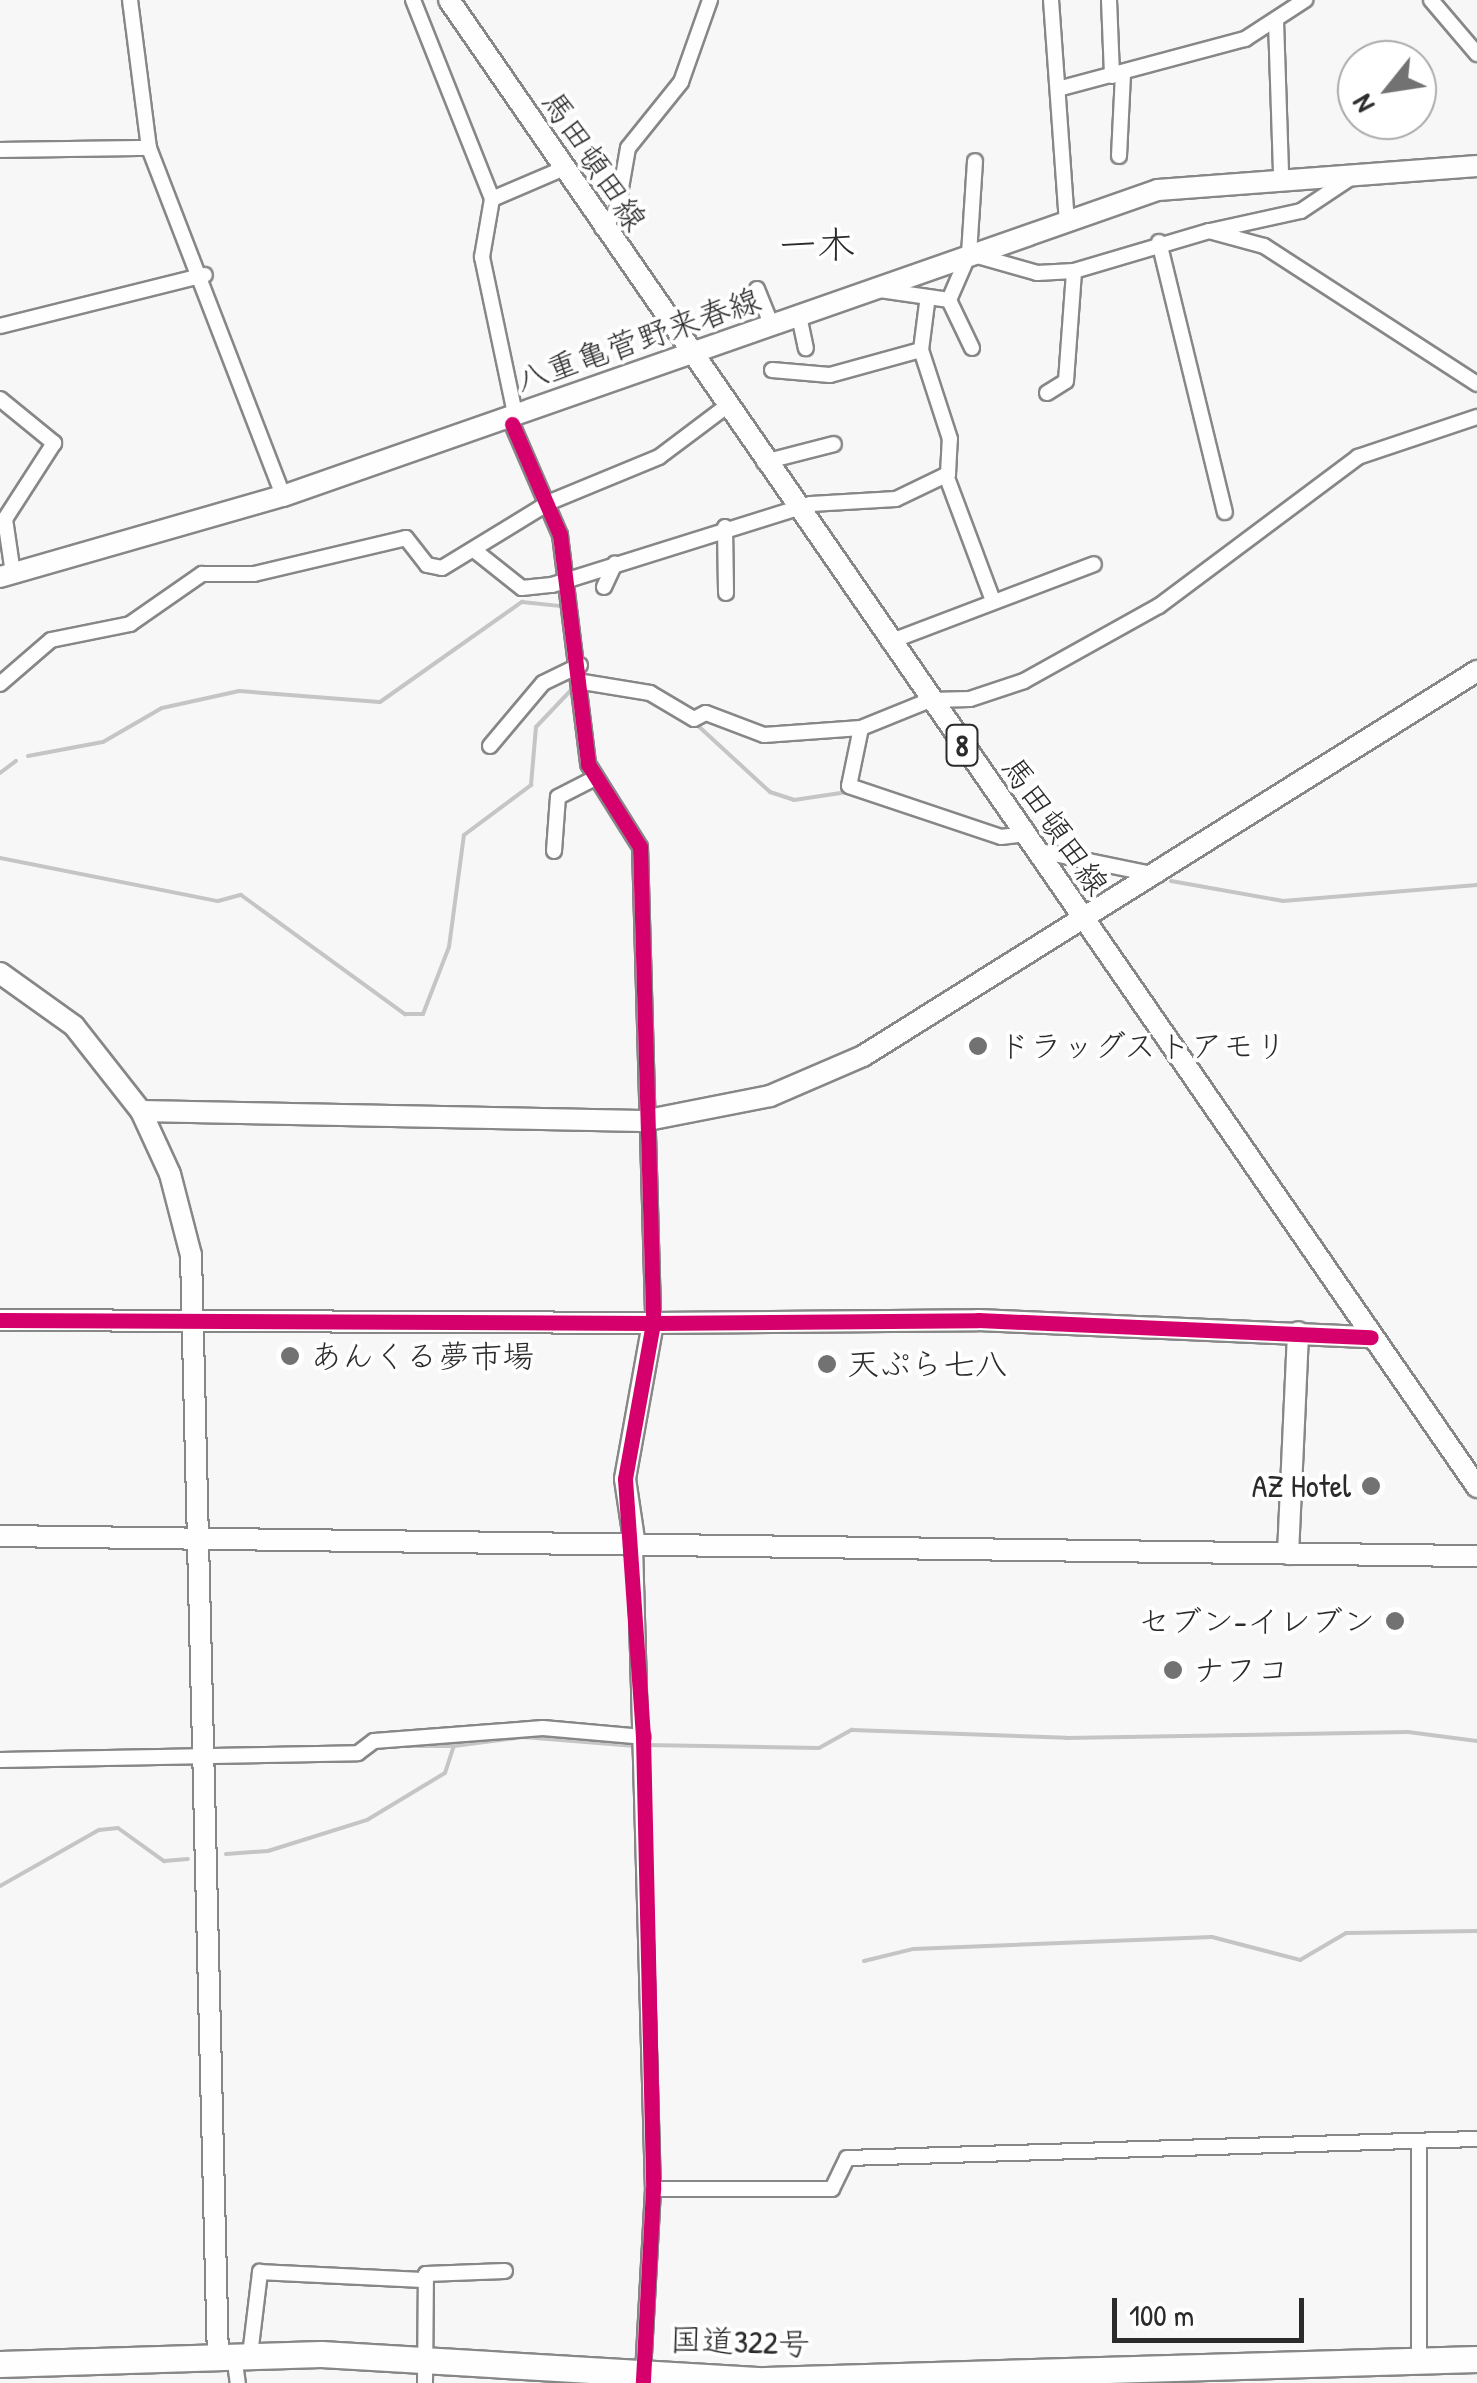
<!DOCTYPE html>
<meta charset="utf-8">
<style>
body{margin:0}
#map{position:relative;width:1477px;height:2383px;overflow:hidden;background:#f7f7f7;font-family:"Patrick Hand","Klee One",sans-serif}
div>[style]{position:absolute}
.stream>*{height:4px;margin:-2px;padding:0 2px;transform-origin:2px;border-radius:2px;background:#c5c5c5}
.roads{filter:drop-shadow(2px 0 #878787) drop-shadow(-2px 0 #878787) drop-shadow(0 2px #878787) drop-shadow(0 -2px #878787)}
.street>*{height:14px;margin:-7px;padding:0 7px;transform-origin:7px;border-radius:7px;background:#fefefe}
.secondary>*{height:20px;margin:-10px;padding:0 10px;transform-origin:10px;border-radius:10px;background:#fefefe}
.primary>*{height:20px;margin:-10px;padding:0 10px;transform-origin:10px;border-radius:10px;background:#fefefe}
.highway>*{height:25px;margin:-12.5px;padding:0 12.5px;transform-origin:12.5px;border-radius:12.5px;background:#fefefe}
.cycleway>*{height:15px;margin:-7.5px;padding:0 7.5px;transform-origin:7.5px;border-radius:7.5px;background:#d6006c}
.dots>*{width:28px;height:28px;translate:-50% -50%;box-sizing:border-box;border:5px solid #fff;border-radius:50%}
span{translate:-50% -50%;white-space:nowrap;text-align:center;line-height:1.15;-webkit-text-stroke:8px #fff;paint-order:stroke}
.shield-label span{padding:2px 8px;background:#fff;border:2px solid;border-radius:8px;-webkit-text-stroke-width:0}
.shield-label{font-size:30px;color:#2b2b2b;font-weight:700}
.street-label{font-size:32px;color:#2b2b2b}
.poi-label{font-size:32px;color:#2b2b2b}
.left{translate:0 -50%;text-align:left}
.right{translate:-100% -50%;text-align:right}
.quarter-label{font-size:38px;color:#2b2b2b}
.north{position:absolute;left:1337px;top:40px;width:100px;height:100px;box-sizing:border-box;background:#fff;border:2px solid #aaa;border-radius:50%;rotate:240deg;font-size:28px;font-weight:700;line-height:40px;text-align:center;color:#2b2b2b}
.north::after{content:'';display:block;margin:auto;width:35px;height:45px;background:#727272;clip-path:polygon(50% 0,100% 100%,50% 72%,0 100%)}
.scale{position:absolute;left:1112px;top:2298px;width:192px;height:45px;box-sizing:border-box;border:5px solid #2b2b2b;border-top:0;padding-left:12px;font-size:30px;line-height:35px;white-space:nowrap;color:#2b2b2b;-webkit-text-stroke:8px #fff;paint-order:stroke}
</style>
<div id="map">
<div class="stream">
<i style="left:695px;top:723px;width:102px;rotate:42.6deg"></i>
<i style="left:770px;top:792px;width:25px;rotate:18deg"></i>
<i style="left:794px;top:800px;width:54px;rotate:-8.6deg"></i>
<i style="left:28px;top:756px;width:76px;rotate:-10.6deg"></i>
<i style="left:103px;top:742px;width:68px;rotate:-30deg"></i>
<i style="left:162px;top:708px;width:79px;rotate:-12.4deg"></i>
<i style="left:239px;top:691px;width:141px;rotate:4.5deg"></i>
<i style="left:380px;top:702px;width:174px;rotate:-35.2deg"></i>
<i style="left:522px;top:602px;width:37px;rotate:6deg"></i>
<i style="left:0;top:773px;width:20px;rotate:-37deg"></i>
<i style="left:0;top:858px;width:222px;rotate:11.2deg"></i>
<i style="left:218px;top:901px;width:24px;rotate:-15deg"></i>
<i style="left:241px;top:895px;width:203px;rotate:36deg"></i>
<i style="left:405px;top:1014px;width:18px"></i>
<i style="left:423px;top:1014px;width:72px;rotate:-68.8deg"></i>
<i style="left:449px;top:947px;width:113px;rotate:-82.4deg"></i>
<i style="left:464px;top:835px;width:84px;rotate:-36.7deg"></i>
<i style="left:531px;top:785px;width:58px;rotate:-85.1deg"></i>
<i style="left:536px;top:727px;width:54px;rotate:-46.5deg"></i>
<i style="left:1171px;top:881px;width:114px;rotate:10.1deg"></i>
<i style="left:1283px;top:901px;width:195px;rotate:-4.7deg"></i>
<i style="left:646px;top:1745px;width:173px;rotate:1deg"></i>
<i style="left:819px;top:1748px;width:38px;rotate:-29deg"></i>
<i style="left:852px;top:1730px;width:214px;rotate:2.1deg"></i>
<i style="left:1066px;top:1738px;width:342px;rotate:-1deg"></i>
<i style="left:1408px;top:1732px;width:70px;rotate:7.4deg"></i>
<i style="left:396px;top:1746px;width:58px"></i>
<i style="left:226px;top:1854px;width:42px;rotate:-4.1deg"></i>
<i style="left:268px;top:1851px;width:104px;rotate:-17.4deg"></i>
<i style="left:367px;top:1820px;width:91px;rotate:-31.1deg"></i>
<i style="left:445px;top:1773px;width:28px;rotate:-72deg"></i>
<i style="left:454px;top:1746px;width:70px;rotate:-7.4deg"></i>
<i style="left:523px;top:1737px;width:113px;rotate:4.6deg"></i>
<i style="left:0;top:1886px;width:114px;rotate:-29.5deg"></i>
<i style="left:99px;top:1830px;width:19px;rotate:-6deg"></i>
<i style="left:118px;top:1828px;width:57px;rotate:35.7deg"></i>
<i style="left:164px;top:1861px;width:24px;rotate:-5deg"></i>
<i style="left:864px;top:1961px;width:50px;rotate:-13.8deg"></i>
<i style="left:913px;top:1949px;width:299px;rotate:-2.3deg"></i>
<i style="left:1212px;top:1937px;width:91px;rotate:14.6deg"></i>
<i style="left:1300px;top:1960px;width:53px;rotate:-30.4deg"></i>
<i style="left:1346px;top:1933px;width:131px;rotate:-0.9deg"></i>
</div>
<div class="roads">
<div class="street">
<i style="left:130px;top:0;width:149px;rotate:82.7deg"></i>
<i style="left:149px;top:148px;width:373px;rotate:68.9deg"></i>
<i style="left:413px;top:0;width:214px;rotate:68.3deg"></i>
<i style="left:492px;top:199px;width:59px;rotate:99.8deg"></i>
<i style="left:482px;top:257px;width:160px;rotate:78.1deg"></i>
<i style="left:1051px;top:0;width:223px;rotate:85.9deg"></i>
<i style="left:1109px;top:0;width:76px;rotate:87.7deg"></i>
<i style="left:1431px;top:0;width:71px;rotate:49.6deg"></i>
<i style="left:1276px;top:21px;width:154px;rotate:88.1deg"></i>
<i style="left:1058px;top:89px;width:194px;rotate:-15deg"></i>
<i style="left:1245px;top:39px;width:72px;rotate:-33deg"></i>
<i style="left:0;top:150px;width:149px;rotate:-0.8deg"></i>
<i style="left:1119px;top:156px;width:83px;rotate:-87.2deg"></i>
<i style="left:492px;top:199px;width:76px;rotate:-23.2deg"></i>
<i style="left:602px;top:228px;width:23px;rotate:-49deg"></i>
<i style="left:617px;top:211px;width:64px;rotate:-80.1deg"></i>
<i style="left:628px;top:148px;width:85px;rotate:-51.2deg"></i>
<i style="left:681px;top:82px;width:87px;rotate:-70.5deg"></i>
<i style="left:1210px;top:231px;width:93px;rotate:-12.4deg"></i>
<i style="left:1301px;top:211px;width:65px;rotate:-33.7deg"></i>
<i style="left:1159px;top:242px;width:278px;rotate:76.3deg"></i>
<i style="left:974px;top:255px;width:66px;rotate:15.9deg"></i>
<i style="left:1037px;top:273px;width:37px;rotate:-3deg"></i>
<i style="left:1074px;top:271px;width:141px;rotate:-16.5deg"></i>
<i style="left:1209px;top:231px;width:57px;rotate:15.3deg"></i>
<i style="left:1264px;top:246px;width:254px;rotate:32.9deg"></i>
<i style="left:757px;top:289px;width:40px;rotate:68deg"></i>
<i style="left:873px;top:289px;width:77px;rotate:8.2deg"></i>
<i style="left:799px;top:316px;width:33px;rotate:78deg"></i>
<i style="left:0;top:326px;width:211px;rotate:-14deg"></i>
<i style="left:972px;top:348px;width:53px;rotate:-115.6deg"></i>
<i style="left:949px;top:300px;width:50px;rotate:-66.5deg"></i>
<i style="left:969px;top:254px;width:93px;rotate:-86.3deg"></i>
<i style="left:772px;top:370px;width:58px;rotate:4.9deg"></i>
<i style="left:830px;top:375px;width:94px;rotate:-15.4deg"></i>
<i style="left:1047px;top:393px;width:22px;rotate:-32deg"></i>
<i style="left:1066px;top:381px;width:110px;rotate:-85.8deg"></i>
<i style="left:0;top:399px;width:70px;rotate:39.2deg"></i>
<i style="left:54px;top:443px;width:90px;rotate:122.8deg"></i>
<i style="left:5px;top:519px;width:55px;rotate:81.6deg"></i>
<i style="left:512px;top:424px;width:121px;rotate:66.6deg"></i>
<i style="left:560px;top:535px;width:231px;rotate:83deg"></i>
<i style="left:588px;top:764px;width:98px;rotate:57.9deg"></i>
<i style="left:640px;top:847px;width:476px;rotate:88.4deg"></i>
<i style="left:764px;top:462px;width:72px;rotate:-14.4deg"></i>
<i style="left:946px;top:475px;width:134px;rotate:69.5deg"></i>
<i style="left:725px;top:527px;width:66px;rotate:89.1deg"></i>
<i style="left:474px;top:550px;width:61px;rotate:38.4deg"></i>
<i style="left:522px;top:588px;width:30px;rotate:-6deg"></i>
<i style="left:552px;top:585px;width:271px;rotate:-17.4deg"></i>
<i style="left:811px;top:504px;width:85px;rotate:-3.4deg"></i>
<i style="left:896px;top:499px;width:58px;rotate:-25.7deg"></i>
<i style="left:948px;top:474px;width:35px;rotate:-87deg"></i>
<i style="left:950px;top:439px;width:94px;rotate:-108deg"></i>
<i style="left:921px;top:350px;width:47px;rotate:-82.7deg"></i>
<i style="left:604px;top:587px;width:26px;rotate:-65deg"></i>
<i style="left:889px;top:642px;width:219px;rotate:-20.8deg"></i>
<i style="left:583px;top:682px;width:68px;rotate:9.3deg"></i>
<i style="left:650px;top:693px;width:51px;rotate:30.6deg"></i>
<i style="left:694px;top:719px;width:13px;rotate:-27deg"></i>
<i style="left:706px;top:713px;width:62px;rotate:20.8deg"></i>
<i style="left:764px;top:735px;width:97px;rotate:-4.1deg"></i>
<i style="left:861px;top:728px;width:74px;rotate:-22.1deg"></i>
<i style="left:930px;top:700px;width:40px;rotate:-1.4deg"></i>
<i style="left:970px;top:699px;width:57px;rotate:-18.4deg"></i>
<i style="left:1024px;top:681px;width:154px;rotate:-29.1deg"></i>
<i style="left:1159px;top:606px;width:249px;rotate:-36.8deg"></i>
<i style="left:1358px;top:457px;width:126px;rotate:-18.6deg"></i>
<i style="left:0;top:684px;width:67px;rotate:-40.8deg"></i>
<i style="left:51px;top:640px;width:81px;rotate:-11.4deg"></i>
<i style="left:130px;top:624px;width:88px;rotate:-34.8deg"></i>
<i style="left:202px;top:574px;width:52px"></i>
<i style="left:254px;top:574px;width:156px;rotate:-13.3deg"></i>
<i style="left:406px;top:538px;width:34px;rotate:52deg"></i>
<i style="left:427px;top:565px;width:15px;rotate:11deg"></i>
<i style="left:442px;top:568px;width:127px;rotate:-31.4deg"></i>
<i style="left:550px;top:502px;width:118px;rotate:-22.4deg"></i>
<i style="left:659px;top:457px;width:85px;rotate:-36.9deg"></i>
<i style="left:861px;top:728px;width:59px;rotate:101.7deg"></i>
<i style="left:849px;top:786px;width:160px;rotate:18.5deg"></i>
<i style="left:1001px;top:837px;width:23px;rotate:-7deg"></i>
<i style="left:490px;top:746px;width:82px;rotate:-49.9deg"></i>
<i style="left:543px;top:683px;width:41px;rotate:-25.9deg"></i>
<i style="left:1035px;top:850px;width:125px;rotate:11.6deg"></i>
<i style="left:554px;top:851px;width:54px;rotate:-85.8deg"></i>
<i style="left:558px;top:797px;width:39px;rotate:-27deg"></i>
<i style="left:635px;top:1546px;width:643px;rotate:88.4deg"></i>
<i style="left:653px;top:2189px;width:186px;rotate:93.1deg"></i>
<i style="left:0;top:1760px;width:358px;rotate:-1.1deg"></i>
<i style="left:358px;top:1753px;width:20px;rotate:-37deg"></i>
<i style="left:374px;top:1741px;width:169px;rotate:-4.4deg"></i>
<i style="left:543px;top:1728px;width:100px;rotate:5.1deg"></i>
<i style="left:653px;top:2189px;width:179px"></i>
<i style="left:832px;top:2189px;width:34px;rotate:-64deg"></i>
<i style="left:847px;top:2158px;width:630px;rotate:-1.73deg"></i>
<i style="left:250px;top:2355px;width:84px;rotate:-83.1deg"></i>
<i style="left:260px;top:2272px;width:166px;rotate:2.8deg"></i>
<i style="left:234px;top:2356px;width:27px;rotate:82deg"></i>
<i style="left:1419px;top:2361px;width:220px;rotate:-90deg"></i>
<i style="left:425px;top:2383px;width:109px;rotate:-89.5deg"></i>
<i style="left:426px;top:2274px;width:79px;rotate:-2.2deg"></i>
</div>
<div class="secondary">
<i style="left:0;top:577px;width:294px;rotate:-16deg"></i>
<i style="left:283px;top:496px;width:927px;rotate:-19.28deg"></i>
<i style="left:1158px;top:190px;width:320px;rotate:-4.3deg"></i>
<i style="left:0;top:973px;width:91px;rotate:35.6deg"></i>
<i style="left:74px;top:1026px;width:108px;rotate:51.8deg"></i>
<i style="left:141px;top:1111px;width:69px;rotate:65.3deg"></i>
<i style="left:170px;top:1174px;width:84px;rotate:75.5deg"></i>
<i style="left:191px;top:1255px;width:1102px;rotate:88.6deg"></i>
<i style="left:141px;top:1111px;width:502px;rotate:1.14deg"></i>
<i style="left:643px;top:1121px;width:129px;rotate:-11.1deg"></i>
<i style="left:770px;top:1096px;width:101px;rotate:-23.3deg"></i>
<i style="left:863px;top:1056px;width:725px;rotate:-32.09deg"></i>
<i style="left:0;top:1320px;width:653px;rotate:0.26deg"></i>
<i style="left:653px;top:1323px;width:158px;rotate:100.2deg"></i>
<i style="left:625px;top:1479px;width:68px;rotate:81.5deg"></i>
<i style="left:653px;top:1323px;width:325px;rotate:-0.5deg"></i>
<i style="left:978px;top:1320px;width:393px;rotate:2.5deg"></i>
<i style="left:0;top:1536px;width:1477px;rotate:0.78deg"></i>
<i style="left:1288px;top:1554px;width:222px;rotate:-87.4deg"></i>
</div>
<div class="primary">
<i style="left:449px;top:0;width:1808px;rotate:55.34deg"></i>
</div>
<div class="highway">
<i style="left:0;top:2364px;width:321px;rotate:-1.8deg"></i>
<i style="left:321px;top:2354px;width:445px;rotate:3.4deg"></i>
<i style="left:765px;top:2380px;width:712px;rotate:-1.69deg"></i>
</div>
</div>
<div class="cycleway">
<i style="left:512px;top:424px;width:121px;rotate:66.6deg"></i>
<i style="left:560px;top:535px;width:231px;rotate:83deg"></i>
<i style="left:588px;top:764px;width:98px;rotate:57.9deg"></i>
<i style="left:640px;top:847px;width:476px;rotate:88.4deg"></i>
<i style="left:653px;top:1323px;width:325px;rotate:-0.5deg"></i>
<i style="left:978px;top:1320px;width:393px;rotate:2.5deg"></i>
<i style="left:0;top:1320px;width:653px;rotate:0.26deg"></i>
<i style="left:653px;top:1323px;width:158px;rotate:100.2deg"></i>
<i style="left:625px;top:1479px;width:259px;rotate:86deg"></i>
<i style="left:643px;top:1737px;width:452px;rotate:88.7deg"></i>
<i style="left:653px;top:2189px;width:194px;rotate:93deg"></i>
</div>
<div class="dots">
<i style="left:978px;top:1046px;background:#727272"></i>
<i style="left:290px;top:1356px;background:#727272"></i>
<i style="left:827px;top:1364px;background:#727272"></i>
<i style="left:1371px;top:1486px;background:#727272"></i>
<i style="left:1395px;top:1621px;background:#727272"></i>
<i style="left:1173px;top:1670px;background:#727272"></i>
</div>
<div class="shield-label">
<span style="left:962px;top:745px">8</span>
</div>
<div class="street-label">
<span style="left:594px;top:161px;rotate:56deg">馬田頓田線</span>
<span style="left:638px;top:340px;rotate:-19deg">八重亀菅野来春線</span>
<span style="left:1055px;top:826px;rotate:55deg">馬田頓田線</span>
<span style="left:740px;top:2342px;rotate:2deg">国道322号</span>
</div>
<div class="poi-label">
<span class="left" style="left:998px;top:1046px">ドラッグストアモリ</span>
<span class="left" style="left:310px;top:1356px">あんくる夢市場</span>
<span class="left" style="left:847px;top:1364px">天ぷら七八</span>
<span class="right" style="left:1351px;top:1486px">AZ Hotel</span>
<span class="right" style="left:1375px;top:1621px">セブン-イレブン</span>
<span class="left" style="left:1193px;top:1670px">ナフコ</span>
</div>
<div class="quarter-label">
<span style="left:817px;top:245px">一木</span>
</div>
<div class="north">N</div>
<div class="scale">100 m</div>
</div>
